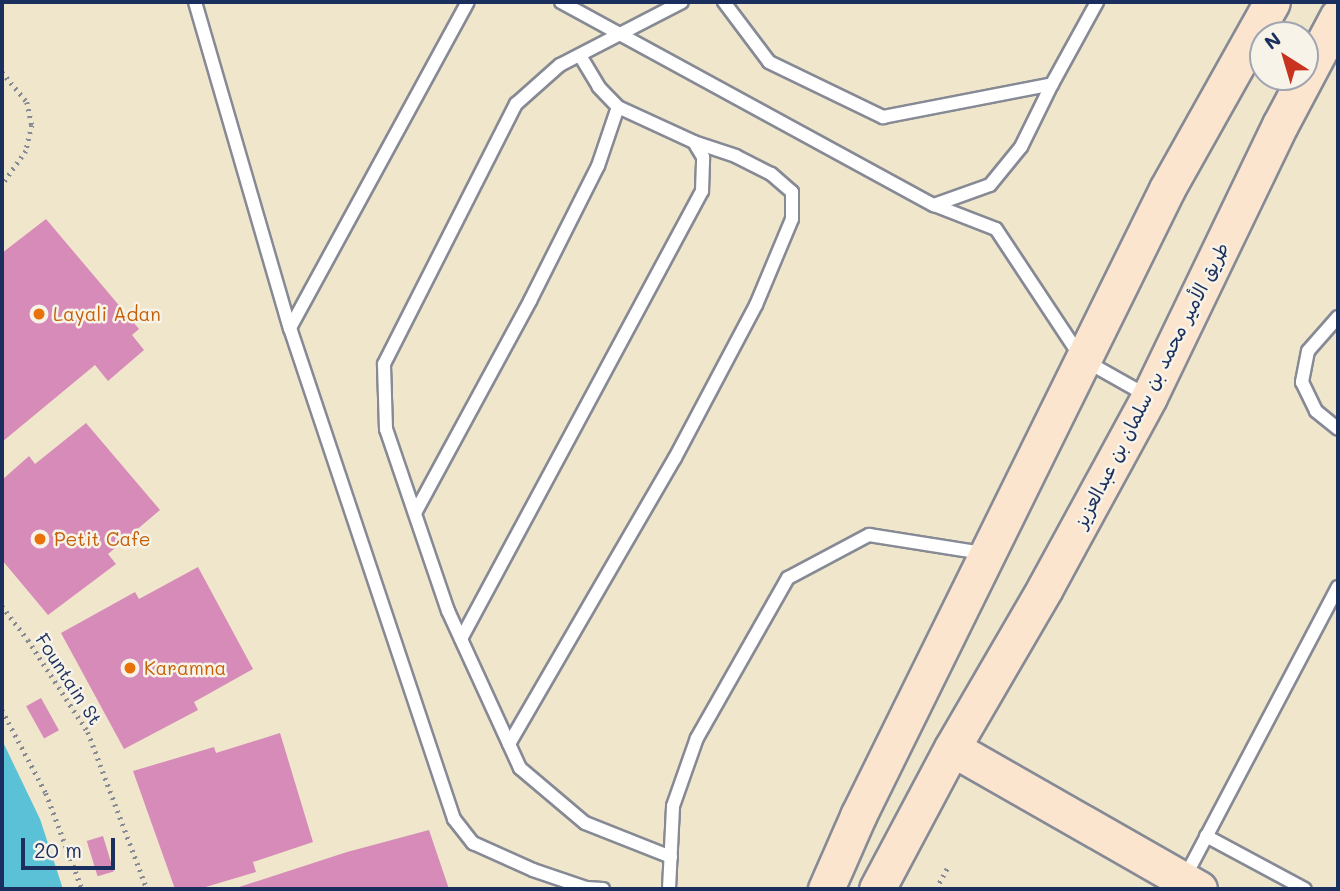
<!DOCTYPE html>
<meta charset="utf-8">
<style>
body{margin:0}
#map{position:relative;width:1340px;height:891px;overflow:hidden;background:#f0e6cc;font-family:Mali,"Playpen Sans Arabic",sans-serif}
div>[style]{position:absolute}
.water>*{inset:0;background:#5ac1d7}
.building>*{inset:0;background:#d68bb8;transform-origin:0 0}
.path>*{height:4.5px;margin-top:-2.25px;transform-origin:0;background:repeating-linear-gradient(90deg,#868a95 0 2px,transparent 0 7px)}
.roads{filter:drop-shadow(2px 0 #868a95) drop-shadow(-2px 0 #868a95) drop-shadow(0 2px #868a95) drop-shadow(0 -2px #868a95)}
.lane>*{height:12px;margin:-6px;padding:0 6px;transform-origin:6px;border-radius:6px;background:#fff}
.secondary>*{height:35px;margin:-17.5px;padding:0 17.5px;transform-origin:17.5px;border-radius:17.5px;background:#fce5cf}
.dots>*{width:19px;height:19px;translate:-50% -50%;box-sizing:border-box;border:4px solid #f7f3e8;border-radius:50%}
span{translate:-50% -50%;white-space:nowrap;text-align:center;line-height:1.15;-webkit-text-stroke:5px #f7f3e8;paint-order:stroke}
.food-label{font-size:19px;color:#c56008}
.left{translate:0 -50%;text-align:left}
.street-label{font-size:19px;color:#1b2f5e}
.frame{position:absolute;inset:0;border:4px solid #1b2f5e;pointer-events:none}
.north{position:absolute;left:1249px;top:21px;width:70px;height:70px;box-sizing:border-box;background:#f7f3e8;border:2px solid #9fa5b1;border-radius:50%;rotate:323deg;font-size:19px;font-weight:700;line-height:28px;text-align:center;color:#1b2f5e}
.north::after{content:'';display:block;margin:auto;width:24px;height:32px;background:#c8321e;clip-path:polygon(50% 0,100% 100%,50% 72%,0 100%)}
.scale{position:absolute;left:21px;top:838px;width:94px;height:32px;box-sizing:border-box;border:4px solid #1b2f5e;border-top:0;padding-left:9px;font-size:21px;line-height:24px;white-space:nowrap;color:#1b2f5e;-webkit-text-stroke:5px #f7f3e8;paint-order:stroke}
</style>
<div id="map">
<div class="water">
<i style="clip-path:polygon(2px 740px,40px 819px,63px 889px,2px 889px)"></i>
</div>
<div class="building">
<i style="clip-path:polygon(46px 219px,139px 329px,132px 335px,144px 350px,108px 381px,95px 365px,2px 442px,2px 253px)"></i>
<i style="clip-path:polygon(86px 423px,160px 510px,108px 554px,116px 564px,48px 615px,2px 560px,2px 480px,29px 456px,35px 464px)"></i>
<i style="clip-path:polygon(198px 567px,253px 669px,194px 702px,198px 710px,124px 749px,61px 633px,135px 592px,139px 599px)"></i>
<i style="left:41px;top:698px;width:37px;height:17px;rotate:61deg"></i>
<i style="clip-path:polygon(280px 733px,313px 842px,253px 862px,256px 872px,199px 889px,175px 889px,133px 771px,214px 747px,216px 753px)"></i>
<i style="clip-path:polygon(429px 830px,449px 889px,233px 889px,347px 852px)"></i>
<i style="left:103px;top:836px;width:37px;height:17px;rotate:73deg"></i>
</div>
<div class="path">
<i style="left:2px;top:72px;width:39px;rotate:50deg"></i>
<i style="left:27px;top:102px;width:24px;rotate:78deg"></i>
<i style="left:32px;top:125px;width:27px;rotate:103deg"></i>
<i style="left:26px;top:151px;width:42px;rotate:125.2deg"></i>
<i style="left:2px;top:606px;width:43px;rotate:52.6deg"></i>
<i style="left:28px;top:640px;width:110px;rotate:56.9deg"></i>
<i style="left:88px;top:732px;width:168px;rotate:69.4deg"></i>
<i style="left:2px;top:710px;width:94px;rotate:62.1deg"></i>
<i style="left:46px;top:793px;width:103px;rotate:69.4deg"></i>
<i style="left:936px;top:889px;width:26px;rotate:-62deg"></i>
</div>
<div class="roads">
<div class="lane">
<i style="left:195px;top:2px;width:340px;rotate:73.8deg"></i>
<i style="left:290px;top:328px;width:518px;rotate:71.53deg"></i>
<i style="left:454px;top:819px;width:31px;rotate:52deg"></i>
<i style="left:473px;top:843px;width:66px;rotate:24.2deg"></i>
<i style="left:533px;top:870px;width:56px;rotate:18.8deg"></i>
<i style="left:586px;top:888px;width:17px;rotate:3deg"></i>
<i style="left:561px;top:2px;width:425px;rotate:28.6deg"></i>
<i style="left:934px;top:205px;width:66px;rotate:21.2deg"></i>
<i style="left:996px;top:229px;width:156px;rotate:56.5deg"></i>
<i style="left:1082px;top:359px;width:73px;rotate:29.4deg"></i>
<i style="left:724px;top:2px;width:75px;rotate:53.1deg"></i>
<i style="left:769px;top:62px;width:127px;rotate:25.8deg"></i>
<i style="left:883px;top:117px;width:172px;rotate:-11deg"></i>
<i style="left:1052px;top:84px;width:94px;rotate:-61.2deg"></i>
<i style="left:934px;top:205px;width:59px;rotate:-19.7deg"></i>
<i style="left:990px;top:185px;width:49px;rotate:-50.8deg"></i>
<i style="left:1021px;top:147px;width:70px;rotate:-63.8deg"></i>
<i style="left:1338px;top:317px;width:45px;rotate:131.4deg"></i>
<i style="left:1308px;top:351px;width:32px;rotate:101deg"></i>
<i style="left:1302px;top:382px;width:32px;rotate:64deg"></i>
<i style="left:1316px;top:411px;width:28px;rotate:39deg"></i>
<i style="left:290px;top:328px;width:371px;rotate:-61.4deg"></i>
<i style="left:415px;top:513px;width:241px;rotate:-61.5deg"></i>
<i style="left:530px;top:301px;width:151px;rotate:-63.3deg"></i>
<i style="left:598px;top:166px;width:62px;rotate:-71.3deg"></i>
<i style="left:618px;top:107px;width:28px;rotate:-134deg"></i>
<i style="left:599px;top:87px;width:37px;rotate:-121deg"></i>
<i style="left:461px;top:639px;width:509px;rotate:-61.72deg"></i>
<i style="left:702px;top:191px;width:34px;rotate:-88deg"></i>
<i style="left:703px;top:157px;width:17px;rotate:-121deg"></i>
<i style="left:694px;top:142px;width:84px;rotate:-155.3deg"></i>
<i style="left:509px;top:744px;width:331px;rotate:-59.9deg"></i>
<i style="left:675px;top:458px;width:173px;rotate:-62.1deg"></i>
<i style="left:756px;top:305px;width:93px;rotate:-67.3deg"></i>
<i style="left:792px;top:219px;width:27px;rotate:-90deg"></i>
<i style="left:792px;top:192px;width:28px;rotate:-139deg"></i>
<i style="left:771px;top:174px;width:39px;rotate:-153deg"></i>
<i style="left:736px;top:156px;width:44px;rotate:-161.6deg"></i>
<i style="left:1206px;top:836px;width:112px;rotate:28.2deg"></i>
<i style="left:671px;top:857px;width:92px;rotate:-158.4deg"></i>
<i style="left:585px;top:823px;width:85px;rotate:-139.8deg"></i>
<i style="left:520px;top:768px;width:173px;rotate:-114.6deg"></i>
<i style="left:448px;top:611px;width:192px;rotate:-108.8deg"></i>
<i style="left:386px;top:429px;width:65px;rotate:-91.8deg"></i>
<i style="left:384px;top:364px;width:292px;rotate:-63.1deg"></i>
<i style="left:516px;top:104px;width:59px;rotate:-41.6deg"></i>
<i style="left:560px;top:65px;width:137px;rotate:-27.3deg"></i>
<i style="left:1185px;top:877px;width:328px;rotate:-62.2deg"></i>
<i style="left:669px;top:889px;width:83px;rotate:-87.2deg"></i>
<i style="left:673px;top:806px;width:72px;rotate:-70.6deg"></i>
<i style="left:697px;top:738px;width:184px;rotate:-60.4deg"></i>
<i style="left:788px;top:578px;width:92px;rotate:-28deg"></i>
<i style="left:869px;top:535px;width:115px;rotate:9deg"></i>
</div>
<div class="secondary">
<i style="left:826px;top:889px;width:80px;rotate:-66.3deg"></i>
<i style="left:858px;top:816px;width:699px;rotate:-63.76deg"></i>
<i style="left:1167px;top:189px;width:214px;rotate:-60.7deg"></i>
<i style="left:877px;top:889px;width:160px;rotate:-62deg"></i>
<i style="left:1199px;top:889px;width:284px;rotate:-150.3deg"></i>
<i style="left:952px;top:748px;width:185px;rotate:-59.8deg"></i>
<i style="left:1045px;top:588px;width:217px;rotate:-61.4deg"></i>
<i style="left:1149px;top:397px;width:302px;rotate:-64.3deg"></i>
<i style="left:1280px;top:125px;width:123px;rotate:-62deg"></i>
</div>
</div>
<div class="dots">
<i style="left:39px;top:314px;background:#e8710a"></i>
<i style="left:40px;top:539px;background:#e8710a"></i>
<i style="left:130px;top:668px;background:#e8710a"></i>
</div>
<div class="food-label">
<span class="left" style="left:53px;top:314px">Layali Adan</span>
<span class="left" style="left:54px;top:539px">Petit Cafe</span>
<span class="left" style="left:144px;top:668px">Karamna</span>
</div>
<div class="street-label">
<span style="left:1151px;top:385px;rotate:-63deg">طريق الأمير محمد بن سلمان بن عبدالعزيز</span>
<span style="left:69px;top:679px;rotate:57deg">Fountain St</span>
</div>
<div class="frame"></div>
<div class="north">N</div>
<div class="scale">20 m</div>
</div>
